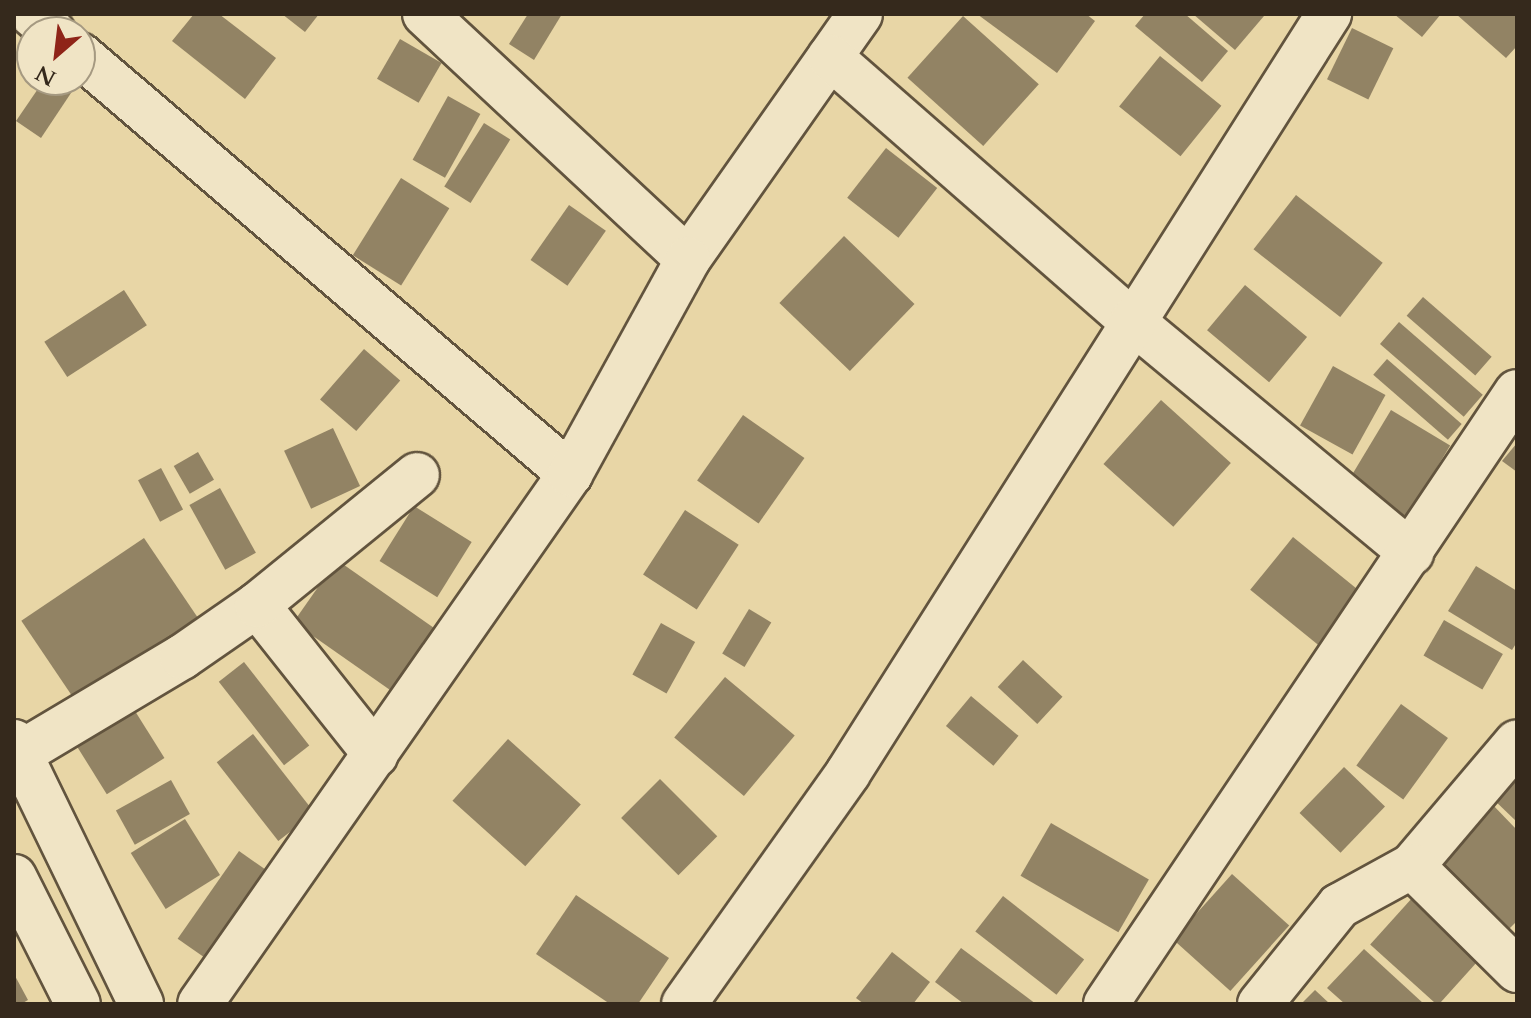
<!DOCTYPE html>
<style>
body{margin:0}
#map{position:relative;width:1531px;height:1018px;overflow:hidden;background:#e8d6a6;font-family:Cardo,serif}
div>[style]{position:absolute}
.building>*{inset:0;background:#928364;transform-origin:0 0}
.roads{filter:drop-shadow(2px 0 #62543e) drop-shadow(-2px 0 #62543e) drop-shadow(0 2px #62543e) drop-shadow(0 -2px #62543e)}
.street>*{height:44px;margin:-22px;padding:0 22px;transform-origin:22px;border-radius:22px;background:#f0e4c5}
.secondary>*{height:44px;margin:-22px;padding:0 22px;transform-origin:22px;border-radius:22px;background:#f0e4c5}
span{translate:-50% -50%;white-space:nowrap;text-align:center;line-height:1.15;-webkit-text-stroke:8px #f0e4c5;paint-order:stroke}
.frame{position:absolute;inset:0;border:16px solid #35291c;pointer-events:none}
.north{position:absolute;left:16px;top:16px;width:80px;height:80px;box-sizing:border-box;background:#f0e4c5;border:2px solid #a59981;border-radius:50%;rotate:208deg;font-size:22px;font-weight:700;line-height:32px;text-align:center;color:#35291c}
.north::after{content:'';display:block;margin:auto;width:28px;height:36px;background:#8f2418;clip-path:polygon(50% 0,100% 100%,50% 72%,0 100%)}
</style>
<div id="map">
<div class="building">
<i style="clip-path:polygon(194px 14px,219px 14px,276px 58px,245px 99px,172px 41px)"></i>
<i style="clip-path:polygon(282px 14px,319px 14px,305px 32px)"></i>
<i style="clip-path:polygon(528px 14px,562px 14px,534px 60px,509px 44px)"></i>
<i style="clip-path:polygon(977px 14px,1086px 14px,1095px 21px,1057px 73px)"></i>
<i style="clip-path:polygon(1145px 14px,1185px 14px,1228px 51px,1202px 82px,1135px 26px)"></i>
<i style="clip-path:polygon(1193px 14px,1261px 14px,1264px 16px,1235px 50px)"></i>
<i style="clip-path:polygon(1394px 14px,1441px 14px,1422px 37px)"></i>
<i style="clip-path:polygon(1456px 14px,1517px 14px,1517px 46px,1506px 58px)"></i>
<i style="left:963px;top:16px;width:102px;height:83px;rotate:42deg"></i>
<i style="left:1352px;top:28px;width:46px;height:57px;rotate:26deg"></i>
<i style="left:400px;top:39px;width:48px;height:46px;rotate:30deg"></i>
<i style="left:1160px;top:56px;width:79px;height:65px;rotate:39deg"></i>
<i style="clip-path:polygon(44px 80px,71px 80px,77px 84px,41px 138px,16px 121px)"></i>
<i style="left:448px;top:96px;width:37px;height:73px;rotate:29deg"></i>
<i style="left:484px;top:123px;width:31px;height:75px;rotate:32deg"></i>
<i style="left:886px;top:148px;width:65px;height:63px;rotate:38deg"></i>
<i style="left:401px;top:178px;width:57px;height:91px;rotate:32deg"></i>
<i style="left:1296px;top:195px;width:110px;height:69px;rotate:38deg"></i>
<i style="left:569px;top:205px;width:45px;height:67px;rotate:35deg"></i>
<i style="left:844px;top:236px;width:98px;height:93px;rotate:44deg"></i>
<i style="left:1245px;top:285px;width:81px;height:59px;rotate:40deg"></i>
<i style="left:124px;top:290px;width:42px;height:95px;rotate:57deg"></i>
<i style="left:1423px;top:297px;width:91px;height:25px;rotate:41deg"></i>
<i style="left:1399px;top:322px;width:111px;height:29px;rotate:41deg"></i>
<i style="left:364px;top:349px;width:48px;height:67px;rotate:41deg"></i>
<i style="left:1387px;top:359px;width:99px;height:21px;rotate:41deg"></i>
<i style="left:1333px;top:366px;width:60px;height:68px;rotate:29deg"></i>
<i style="left:1161px;top:400px;width:94px;height:86px;rotate:42deg"></i>
<i style="left:1391px;top:410px;width:69px;height:99px;rotate:31deg"></i>
<i style="left:743px;top:415px;width:75px;height:80px;rotate:35deg"></i>
<i style="left:333px;top:428px;width:64px;height:54px;rotate:65deg"></i>
<i style="clip-path:polygon(1517px 443px,1517px 472px,1502px 461px)"></i>
<i style="left:198px;top:452px;width:32px;height:28px;rotate:60deg"></i>
<i style="left:161px;top:468px;width:47px;height:26px;rotate:62deg"></i>
<i style="left:220px;top:488px;width:74px;height:35px;rotate:61deg"></i>
<i style="left:414px;top:506px;width:68px;height:65px;rotate:32deg"></i>
<i style="left:685px;top:510px;width:64px;height:77px;rotate:33deg"></i>
<i style="left:1293px;top:537px;width:90px;height:68px;rotate:39deg"></i>
<i style="left:144px;top:538px;width:96px;height:148px;rotate:56deg"></i>
<i style="left:337px;top:560px;width:118px;height:76px;rotate:35deg"></i>
<i style="clip-path:polygon(1476px 566px,1517px 591px,1517px 642px,1512px 650px,1448px 611px)"></i>
<i style="left:749px;top:609px;width:26px;height:52px;rotate:31deg"></i>
<i style="left:1444px;top:620px;width:68px;height:41px;rotate:30deg"></i>
<i style="left:661px;top:623px;width:39px;height:59px;rotate:29deg"></i>
<i style="left:1023px;top:660px;width:54px;height:37px;rotate:43deg"></i>
<i style="left:244px;top:662px;width:106px;height:32px;rotate:52deg"></i>
<i style="left:725px;top:677px;width:91px;height:79px;rotate:40deg"></i>
<i style="left:971px;top:696px;width:62px;height:39px;rotate:40deg"></i>
<i style="left:130px;top:703px;width:65px;height:68px;rotate:58deg"></i>
<i style="left:1401px;top:704px;width:58px;height:76px;rotate:36deg"></i>
<i style="left:253px;top:734px;width:100px;height:46px;rotate:52deg"></i>
<i style="left:508px;top:739px;width:98px;height:83px;rotate:42deg"></i>
<i style="left:1344px;top:767px;width:57px;height:64px;rotate:44deg"></i>
<i style="clip-path:polygon(1517px 769px,1517px 822px,1491px 797px)"></i>
<i style="left:660px;top:779px;width:81px;height:55px;rotate:45deg"></i>
<i style="left:171px;top:780px;width:39px;height:63px;rotate:61deg"></i>
<i style="clip-path:polygon(1490px 802px,1517px 830px,1517px 921px,1504px 934px,1431px 859px)"></i>
<i style="left:185px;top:819px;width:66px;height:64px;rotate:58deg"></i>
<i style="left:1051px;top:823px;width:113px;height:61px;rotate:30deg"></i>
<i style="left:239px;top:851px;width:35px;height:107px;rotate:35deg"></i>
<i style="left:1232px;top:874px;width:77px;height:88px;rotate:42deg"></i>
<i style="clip-path:polygon(576px 895px,669px 958px,638px 1004px,610px 1004px,536px 954px)"></i>
<i style="left:1003px;top:896px;width:103px;height:45px;rotate:38deg"></i>
<i style="left:1413px;top:897px;width:91px;height:64px;rotate:42deg"></i>
<i style="clip-path:polygon(961px 948px,1036px 1004px,964px 1004px,935px 982px)"></i>
<i style="clip-path:polygon(1364px 949px,1424px 1004px,1345px 1004px,1327px 988px)"></i>
<i style="clip-path:polygon(892px 952px,930px 982px,913px 1004px,864px 1004px,856px 998px)"></i>
<i style="clip-path:polygon(14px 974px,28px 1000px,21px 1004px,14px 1004px)"></i>
<i style="clip-path:polygon(1315px 990px,1330px 1004px,1301px 1004px)"></i>
</div>
<div class="roads">
<div class="street">
<i style="left:32px;top:14px;width:28px;rotate:41deg"></i>
<i style="left:425px;top:14px;width:359px;rotate:43deg"></i>
<i style="left:688px;top:259px;width:299px;rotate:-54.9deg"></i>
<i style="left:80px;top:55px;width:645px;rotate:40.53deg"></i>
<i style="left:570px;top:474px;width:646px;rotate:124.92deg"></i>
<i style="left:830px;top:57px;width:401px;rotate:41.2deg"></i>
<i style="left:1132px;top:321px;width:363px;rotate:39.7deg"></i>
<i style="left:570px;top:474px;width:245px;rotate:-61.2deg"></i>
<i style="left:257px;top:605px;width:191px;rotate:51.6deg"></i>
<i style="left:14px;top:757px;width:196px;rotate:-30.8deg"></i>
<i style="left:182px;top:657px;width:91px;rotate:-34.7deg"></i>
<i style="left:257px;top:605px;width:206px;rotate:-39.1deg"></i>
<i style="left:1412px;top:866px;width:162px;rotate:-49.7deg"></i>
<i style="left:684px;top:1004px;width:283px;rotate:-54.6deg"></i>
<i style="left:848px;top:773px;width:899px;rotate:-57.64deg"></i>
<i style="left:1106px;top:1004px;width:737px;rotate:-56.12deg"></i>
<i style="left:1260px;top:1004px;width:126px;rotate:-51.1deg"></i>
<i style="left:1339px;top:906px;width:83px;rotate:-28.7deg"></i>
<i style="left:1412px;top:866px;width:148px;rotate:44.7deg"></i>
</div>
<div class="secondary">
<i style="left:14px;top:742px;width:291px;rotate:64.1deg"></i>
<i style="left:14px;top:877px;width:142px;rotate:63.3deg"></i>
</div>
</div>
<div class="frame"></div>
<div class="north">N</div>
</div>
